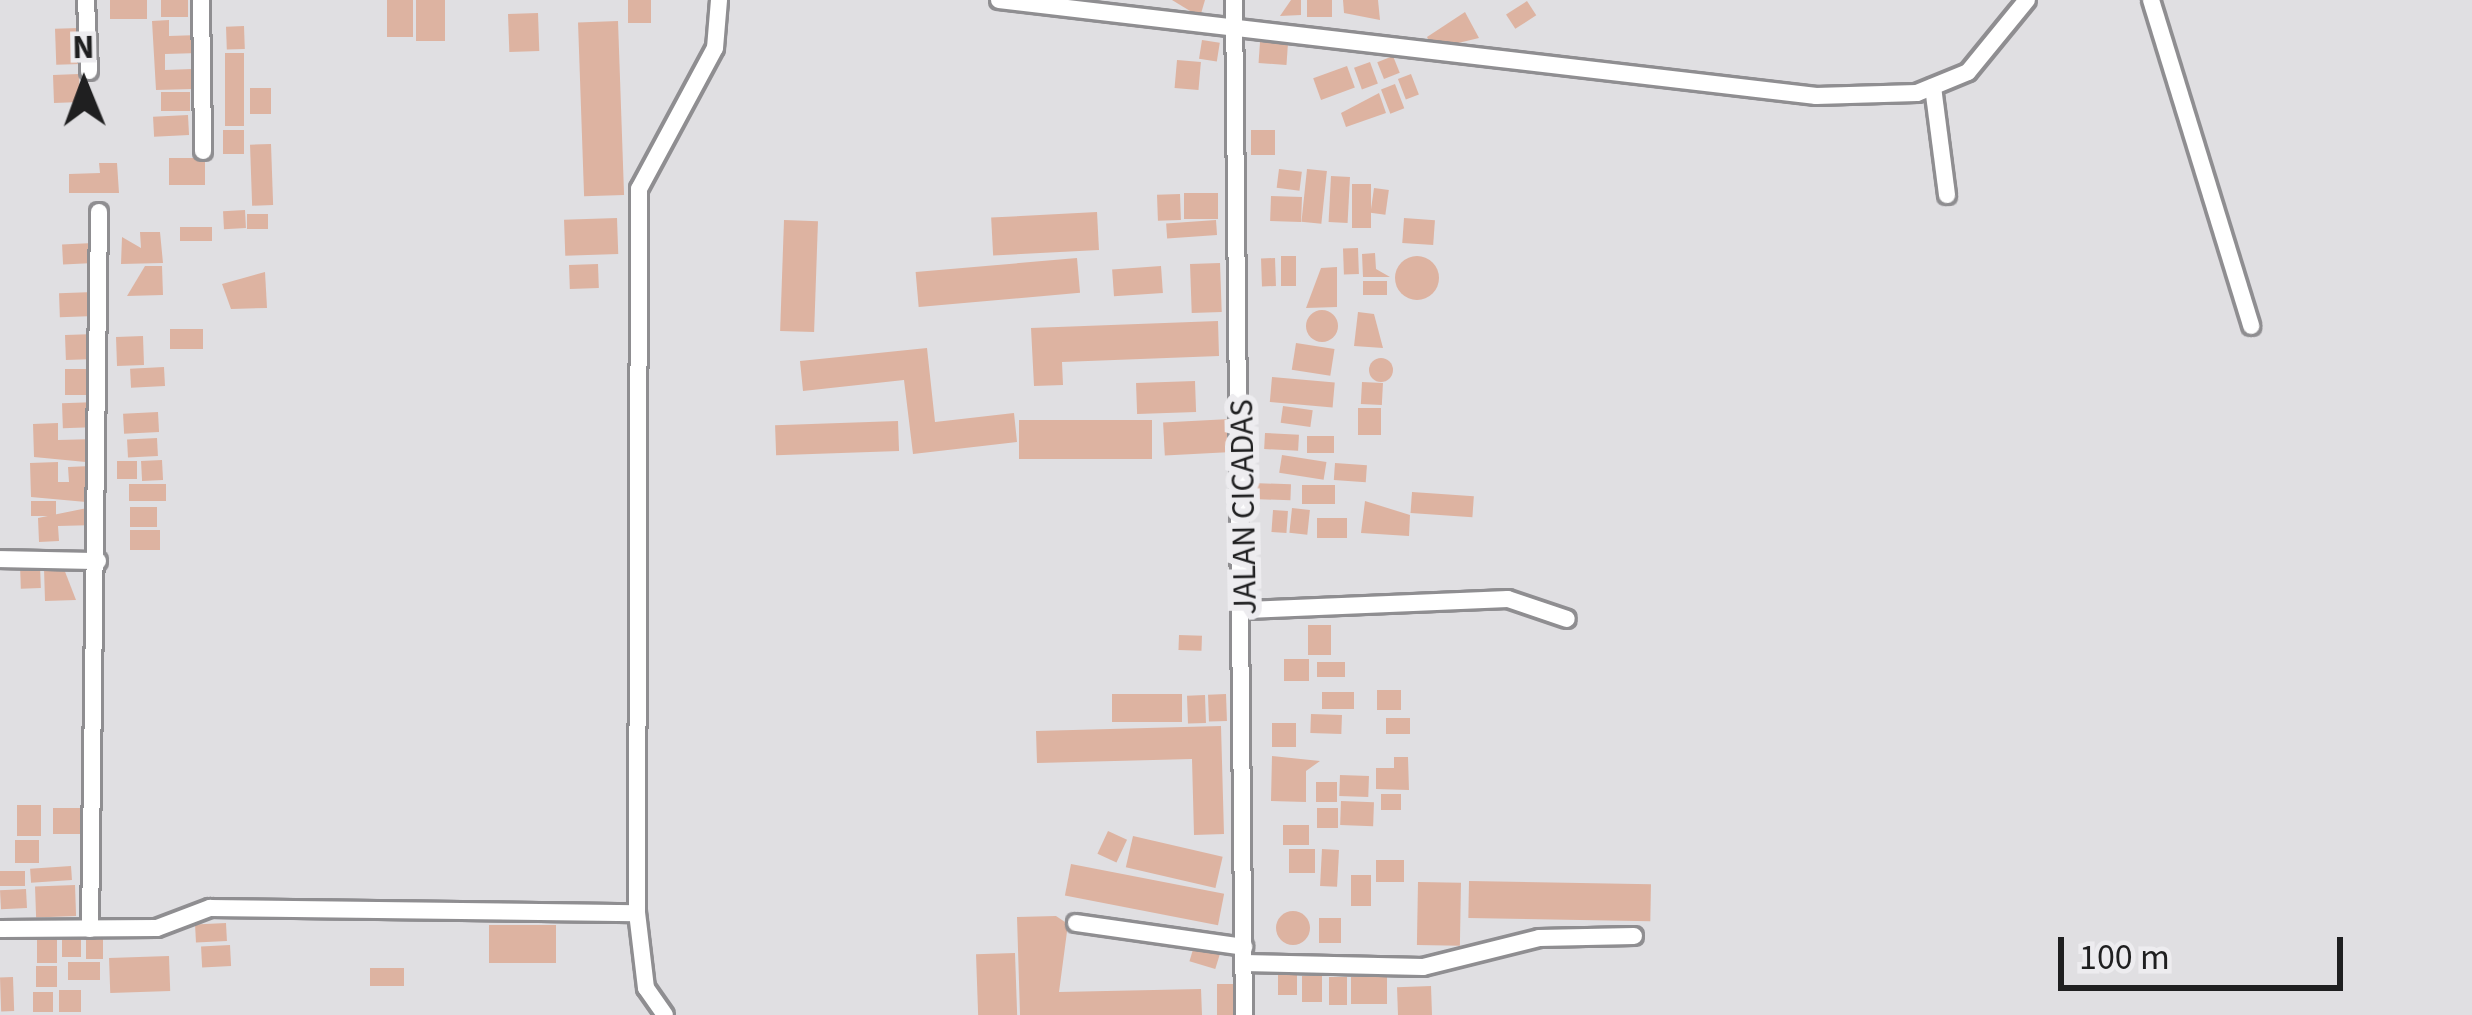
<!DOCTYPE html>
<style>
body{margin:0}
#map{position:relative;width:2472px;height:1015px;overflow:hidden;background:#e0dfe2;font-family:"Source Sans 3",sans-serif}
div>[style]{position:absolute}
.building>*{inset:0;background:#ddb3a1;transform-origin:0 0}
.round{border-radius:50%}
.roads{filter:drop-shadow(3px 0 #8f8e91) drop-shadow(-3px 0 #8f8e91) drop-shadow(0 3px #8f8e91) drop-shadow(0 -3px #8f8e91)}
.minor>*{height:16px;margin:-8px;padding:0 8px;transform-origin:8px;border-radius:8px;background:#fff}
span{translate:-50% -50%;white-space:nowrap;text-align:center;line-height:1.15;-webkit-text-stroke:12px #edecef;paint-order:stroke}
.street-label{font-size:33px;color:#1f1f20}
.north{position:absolute;left:24px;top:24px;width:120px;height:120px;-webkit-text-stroke:9px #edecef;paint-order:stroke;rotate:359deg;font-size:33px;font-weight:700;line-height:48px;text-align:center;color:#1f1f20}
.north::after{content:'';display:block;margin:auto;width:42px;height:54px;background:#1f1f20;clip-path:polygon(50% 0,100% 100%,50% 72%,0 100%)}
.scale{position:absolute;left:2058px;top:937px;width:285px;height:54px;box-sizing:border-box;border:6px solid #1f1f20;border-top:0;padding-left:15px;font-size:36px;line-height:42px;white-space:nowrap;color:#1f1f20;-webkit-text-stroke:9px #edecef;paint-order:stroke}
</style>
<div id="map">
<div class="building">
<i style="left:110px;top:0;width:37px;height:19px"></i>
<i style="left:161px;top:0;width:27px;height:17px"></i>
<i style="left:387px;top:0;width:26px;height:37px"></i>
<i style="left:416px;top:0;width:29px;height:41px"></i>
<i style="left:628px;top:0;width:23px;height:23px"></i>
<i style="clip-path:polygon(1172px 0,1205px 0,1200px 17px)"></i>
<i style="clip-path:polygon(1291px 0,1301px 0,1301px 15px,1280px 16px)"></i>
<i style="left:1307px;top:0;width:25px;height:17px"></i>
<i style="clip-path:polygon(1343px 0,1378px 0,1380px 20px,1344px 13px)"></i>
<i style="left:1527px;top:1px;width:17px;height:25px;rotate:57deg"></i>
<i style="clip-path:polygon(1465px 12px,1479px 38px,1433px 49px,1427px 37px)"></i>
<i style="left:538px;top:13px;width:38px;height:30px;rotate:88deg"></i>
<i style="clip-path:polygon(169px 20px,169px 36px,199px 35px,199px 53px,165px 54px,165px 70px,192px 69px,193px 89px,156px 90px,152px 21px)"></i>
<i style="left:618px;top:21px;width:174px;height:40px;rotate:88deg"></i>
<i style="left:244px;top:26px;width:23px;height:18px;rotate:88deg"></i>
<i style="left:79px;top:28px;width:36px;height:24px;rotate:88deg"></i>
<i style="left:1202px;top:40px;width:18px;height:19px;rotate:9deg"></i>
<i style="left:1260px;top:42px;width:28px;height:21px;rotate:4deg"></i>
<i style="left:225px;top:53px;width:19px;height:73px"></i>
<i style="left:1393px;top:56px;width:18px;height:17px;rotate:68deg"></i>
<i style="left:1177px;top:60px;width:24px;height:28px;rotate:5deg"></i>
<i style="left:1370px;top:62px;width:23px;height:17px;rotate:70deg"></i>
<i style="left:1347px;top:66px;width:23px;height:36px;rotate:70deg"></i>
<i style="left:79px;top:74px;width:28px;height:26px;rotate:88deg"></i>
<i style="left:1411px;top:74px;width:22px;height:14px;rotate:69deg"></i>
<i style="left:1395px;top:84px;width:26px;height:15px;rotate:69deg"></i>
<i style="left:271px;top:88px;width:26px;height:21px;rotate:90deg"></i>
<i style="left:190px;top:92px;width:19px;height:29px;rotate:90deg"></i>
<i style="clip-path:polygon(1379px 93px,1386px 113px,1346px 127px,1341px 113px)"></i>
<i style="left:188px;top:115px;width:20px;height:35px;rotate:87deg"></i>
<i style="left:244px;top:130px;width:24px;height:21px;rotate:90deg"></i>
<i style="left:1251px;top:130px;width:24px;height:25px"></i>
<i style="left:271px;top:144px;width:61px;height:21px;rotate:88deg"></i>
<i style="left:205px;top:158px;width:27px;height:36px;rotate:90deg"></i>
<i style="clip-path:polygon(99px 163px,117px 163px,119px 193px,69px 193px,69px 174px,100px 173px)"></i>
<i style="left:1279px;top:169px;width:23px;height:19px;rotate:7deg"></i>
<i style="left:1307px;top:169px;width:20px;height:53px;rotate:6deg"></i>
<i style="left:1331px;top:176px;width:19px;height:46px;rotate:3deg"></i>
<i style="left:1352px;top:184px;width:19px;height:44px"></i>
<i style="left:1374px;top:188px;width:15px;height:25px;rotate:8deg"></i>
<i style="left:1184px;top:193px;width:34px;height:26px"></i>
<i style="left:1180px;top:194px;width:26px;height:23px;rotate:88deg"></i>
<i style="left:1271px;top:196px;width:31px;height:25px;rotate:2deg"></i>
<i style="left:245px;top:210px;width:18px;height:22px;rotate:87deg"></i>
<i style="left:1097px;top:212px;width:38px;height:106px;rotate:87deg"></i>
<i style="left:247px;top:214px;width:21px;height:15px"></i>
<i style="left:617px;top:218px;width:36px;height:53px;rotate:88deg"></i>
<i style="left:1404px;top:218px;width:31px;height:25px;rotate:4deg"></i>
<i style="left:784px;top:220px;width:34px;height:111px;rotate:2deg"></i>
<i style="left:1216px;top:220px;width:15px;height:50px;rotate:86deg"></i>
<i style="left:212px;top:227px;width:14px;height:32px;rotate:90deg"></i>
<i style="clip-path:polygon(140px 232px,160px 232px,163px 263px,121px 264px,122px 237px,141px 248px)"></i>
<i style="left:93px;top:243px;width:20px;height:31px;rotate:87deg"></i>
<i style="left:1358px;top:248px;width:26px;height:15px;rotate:88deg"></i>
<i style="clip-path:polygon(1375px 253px,1376px 269px,1390px 277px,1363px 277px,1362px 254px)"></i>
<i style="left:1281px;top:256px;width:15px;height:30px"></i>
<i class="round" style="left:1395px;top:256px;width:44px;height:44px"></i>
<i style="left:1077px;top:258px;width:35px;height:162px;rotate:85deg"></i>
<i style="left:1275px;top:258px;width:28px;height:14px;rotate:88deg"></i>
<i style="left:1220px;top:263px;width:49px;height:30px;rotate:88deg"></i>
<i style="left:598px;top:264px;width:24px;height:29px;rotate:88deg"></i>
<i style="clip-path:polygon(145px 266px,162px 266px,163px 295px,127px 296px)"></i>
<i style="left:1161px;top:266px;width:27px;height:49px;rotate:86deg"></i>
<i style="clip-path:polygon(1337px 267px,1337px 307px,1306px 308px,1321px 268px)"></i>
<i style="clip-path:polygon(265px 272px,267px 308px,231px 309px,222px 284px)"></i>
<i style="left:1363px;top:281px;width:24px;height:14px"></i>
<i style="left:94px;top:292px;width:24px;height:35px;rotate:88deg"></i>
<i class="round" style="left:1306px;top:310px;width:32px;height:32px"></i>
<i style="clip-path:polygon(1358px 312px,1374px 314px,1383px 348px,1354px 346px)"></i>
<i style="clip-path:polygon(1218px 321px,1219px 356px,1062px 362px,1063px 385px,1034px 386px,1031px 328px)"></i>
<i style="left:203px;top:329px;width:20px;height:33px;rotate:90deg"></i>
<i style="left:95px;top:334px;width:25px;height:30px;rotate:88deg"></i>
<i style="left:143px;top:336px;width:29px;height:27px;rotate:88deg"></i>
<i style="left:1296px;top:343px;width:39px;height:27px;rotate:9deg"></i>
<i style="clip-path:polygon(927px 348px,935px 422px,1014px 413px,1017px 442px,913px 454px,904px 380px,803px 391px,800px 361px)"></i>
<i class="round" style="left:1369px;top:358px;width:24px;height:24px"></i>
<i style="left:164px;top:367px;width:19px;height:34px;rotate:87deg"></i>
<i style="left:98px;top:369px;width:26px;height:33px;rotate:90deg"></i>
<i style="left:1272px;top:377px;width:63px;height:25px;rotate:5deg"></i>
<i style="left:1195px;top:381px;width:31px;height:59px;rotate:88deg"></i>
<i style="left:1362px;top:382px;width:21px;height:22px;rotate:3deg"></i>
<i style="left:98px;top:402px;width:25px;height:36px;rotate:88deg"></i>
<i style="left:1283px;top:406px;width:30px;height:17px;rotate:8deg"></i>
<i style="left:1358px;top:408px;width:23px;height:27px"></i>
<i style="left:158px;top:412px;width:20px;height:35px;rotate:87deg"></i>
<i style="left:1230px;top:419px;width:33px;height:67px;rotate:87deg"></i>
<i style="left:1152px;top:420px;width:39px;height:133px;rotate:90deg"></i>
<i style="left:898px;top:421px;width:30px;height:123px;rotate:88deg"></i>
<i style="clip-path:polygon(58px 423px,58px 440px,96px 439px,96px 463px,34px 457px,33px 424px)"></i>
<i style="left:1265px;top:433px;width:34px;height:16px;rotate:3deg"></i>
<i style="left:1307px;top:436px;width:27px;height:17px"></i>
<i style="left:157px;top:438px;width:18px;height:30px;rotate:87deg"></i>
<i style="left:1282px;top:455px;width:45px;height:18px;rotate:9deg"></i>
<i style="left:162px;top:460px;width:20px;height:21px;rotate:87deg"></i>
<i style="left:117px;top:461px;width:20px;height:18px"></i>
<i style="clip-path:polygon(58px 462px,58px 482px,69px 482px,68px 467px,91px 466px,97px 503px,31px 497px,30px 463px)"></i>
<i style="left:1335px;top:463px;width:32px;height:17px;rotate:4deg"></i>
<i style="left:1253px;top:483px;width:38px;height:16px;rotate:2deg"></i>
<i style="left:166px;top:484px;width:17px;height:37px;rotate:90deg"></i>
<i style="left:1302px;top:485px;width:33px;height:19px"></i>
<i style="left:1412px;top:492px;width:62px;height:21px;rotate:4deg"></i>
<i style="left:31px;top:501px;width:25px;height:15px"></i>
<i style="clip-path:polygon(1365px 501px,1410px 515px,1409px 536px,1361px 533px)"></i>
<i style="clip-path:polygon(97px 506px,97px 525px,58px 526px,59px 541px,39px 542px,38px 518px)"></i>
<i style="left:157px;top:507px;width:20px;height:27px;rotate:90deg"></i>
<i style="left:1292px;top:508px;width:18px;height:25px;rotate:6deg"></i>
<i style="left:1273px;top:510px;width:15px;height:22px;rotate:4deg"></i>
<i style="left:1317px;top:518px;width:30px;height:20px"></i>
<i style="left:130px;top:530px;width:30px;height:20px"></i>
<i style="left:40px;top:564px;width:24px;height:20px;rotate:88deg"></i>
<i style="clip-path:polygon(44px 569px,64px 569px,76px 600px,45px 601px)"></i>
<i style="left:1308px;top:625px;width:23px;height:30px"></i>
<i style="left:1179px;top:635px;width:23px;height:15px;rotate:2deg"></i>
<i style="left:1284px;top:659px;width:25px;height:22px"></i>
<i style="left:1317px;top:662px;width:28px;height:15px"></i>
<i style="left:1377px;top:690px;width:24px;height:20px"></i>
<i style="left:1322px;top:692px;width:32px;height:17px"></i>
<i style="left:1112px;top:694px;width:70px;height:28px"></i>
<i style="left:1226px;top:694px;width:27px;height:18px;rotate:88deg"></i>
<i style="left:1205px;top:695px;width:28px;height:18px;rotate:88deg"></i>
<i style="left:1311px;top:714px;width:31px;height:19px;rotate:2deg"></i>
<i style="left:1386px;top:718px;width:24px;height:16px"></i>
<i style="left:1272px;top:723px;width:24px;height:24px"></i>
<i style="clip-path:polygon(1221px 726px,1224px 834px,1194px 835px,1192px 759px,1037px 763px,1036px 731px)"></i>
<i style="clip-path:polygon(1272px 756px,1320px 761px,1306px 771px,1306px 802px,1271px 801px)"></i>
<i style="clip-path:polygon(1394px 757px,1408px 757px,1409px 790px,1376px 789px,1376px 768px,1394px 768px)"></i>
<i style="left:1340px;top:775px;width:29px;height:21px;rotate:2deg"></i>
<i style="left:1316px;top:782px;width:21px;height:20px"></i>
<i style="left:1381px;top:794px;width:20px;height:16px"></i>
<i style="left:1341px;top:801px;width:33px;height:24px;rotate:2deg"></i>
<i style="left:17px;top:805px;width:24px;height:31px"></i>
<i style="left:93px;top:808px;width:26px;height:40px;rotate:90deg"></i>
<i style="left:1317px;top:808px;width:21px;height:20px"></i>
<i style="left:1283px;top:825px;width:26px;height:20px"></i>
<i style="left:1108px;top:831px;width:21px;height:25px;rotate:25deg"></i>
<i style="left:1133px;top:836px;width:92px;height:32px;rotate:13deg"></i>
<i style="left:15px;top:840px;width:24px;height:23px"></i>
<i style="left:1289px;top:849px;width:26px;height:24px"></i>
<i style="left:1322px;top:849px;width:17px;height:37px;rotate:3deg"></i>
<i style="left:1376px;top:860px;width:28px;height:22px"></i>
<i style="left:1071px;top:864px;width:156px;height:32px;rotate:11deg"></i>
<i style="left:71px;top:866px;width:14px;height:41px;rotate:86deg"></i>
<i style="left:25px;top:871px;width:15px;height:25px;rotate:90deg"></i>
<i style="left:1351px;top:875px;width:20px;height:31px"></i>
<i style="left:1469px;top:881px;width:182px;height:37px;rotate:1deg"></i>
<i style="left:1418px;top:882px;width:43px;height:63px;rotate:1deg"></i>
<i style="left:75px;top:885px;width:31px;height:40px;rotate:88deg"></i>
<i style="left:26px;top:889px;width:19px;height:26px;rotate:87deg"></i>
<i class="round" style="left:1276px;top:911px;width:34px;height:34px"></i>
<i style="clip-path:polygon(1056px 916px,1068px 924px,1059px 992px,1201px 989px,1202px 1015px,1020px 1015px,1017px 917px)"></i>
<i style="left:1319px;top:918px;width:22px;height:25px"></i>
<i style="left:226px;top:923px;width:18px;height:31px;rotate:87deg"></i>
<i style="left:489px;top:925px;width:67px;height:38px"></i>
<i style="left:37px;top:930px;width:20px;height:33px"></i>
<i style="left:86px;top:930px;width:17px;height:29px"></i>
<i style="left:62px;top:934px;width:19px;height:23px"></i>
<i style="left:1195px;top:943px;width:27px;height:19px;rotate:17deg"></i>
<i style="left:230px;top:945px;width:21px;height:29px;rotate:87deg"></i>
<i style="left:1015px;top:953px;width:62px;height:39px;rotate:88deg"></i>
<i style="left:169px;top:956px;width:35px;height:60px;rotate:88deg"></i>
<i style="left:68px;top:962px;width:32px;height:18px"></i>
<i style="left:36px;top:966px;width:21px;height:21px"></i>
<i style="left:370px;top:968px;width:34px;height:18px"></i>
<i style="left:1278px;top:975px;width:19px;height:20px"></i>
<i style="left:1302px;top:976px;width:20px;height:26px"></i>
<i style="left:13px;top:977px;width:34px;height:13px;rotate:88deg"></i>
<i style="left:1329px;top:977px;width:18px;height:28px"></i>
<i style="left:1351px;top:977px;width:36px;height:27px"></i>
<i style="left:1217px;top:984px;width:17px;height:31px"></i>
<i style="left:1431px;top:986px;width:29px;height:34px;rotate:88deg"></i>
<i style="left:81px;top:990px;width:22px;height:22px;rotate:90deg"></i>
<i style="left:33px;top:992px;width:20px;height:20px"></i>
</div>
<div class="roads">
<div class="minor">
<i style="left:86px;top:0;width:71px;rotate:87.6deg"></i>
<i style="left:201px;top:0;width:151px;rotate:89.2deg"></i>
<i style="left:999px;top:0;width:823px;rotate:6.7deg"></i>
<i style="left:1816px;top:96px;width:101px;rotate:-1.7deg"></i>
<i style="left:1917px;top:93px;width:55px;rotate:-22.4deg"></i>
<i style="left:1968px;top:72px;width:93px;rotate:-50.7deg"></i>
<i style="left:1234px;top:0;width:1015px;rotate:89.44deg"></i>
<i style="left:2151px;top:0;width:341px;rotate:72.9deg"></i>
<i style="left:1933px;top:87px;width:109px;rotate:82.6deg"></i>
<i style="left:0;top:559px;width:98px;rotate:1.2deg"></i>
<i style="left:1247px;top:610px;width:261px;rotate:-2.4deg"></i>
<i style="left:1508px;top:599px;width:62px;rotate:18.7deg"></i>
<i style="left:1076px;top:923px;width:170px;rotate:8.1deg"></i>
<i style="left:0;top:929px;width:157px;rotate:-0.4deg"></i>
<i style="left:157px;top:928px;width:57px;rotate:-20.7deg"></i>
<i style="left:210px;top:908px;width:427px;rotate:0.7deg"></i>
<i style="left:90px;top:929px;width:717px;rotate:-89.28deg"></i>
<i style="left:1244px;top:963px;width:179px;rotate:1.3deg"></i>
<i style="left:1423px;top:967px;width:120px;rotate:-14deg"></i>
<i style="left:1539px;top:938px;width:95px;rotate:-1.2deg"></i>
<i style="left:665px;top:1015px;width:33px;rotate:-125deg"></i>
<i style="left:646px;top:988px;width:76px;rotate:-96.8deg"></i>
<i style="left:637px;top:913px;width:724px;rotate:-89.84deg"></i>
<i style="left:639px;top:189px;width:160px;rotate:-61.7deg"></i>
<i style="left:715px;top:48px;width:48px;rotate:-85.2deg"></i>
</div>
</div>
<div class="street-label">
<span style="left:1244px;top:507px;rotate:-91deg">JALAN CICADAS</span>
</div>
<div class="north">N</div>
<div class="scale">100 m</div>
</div>
